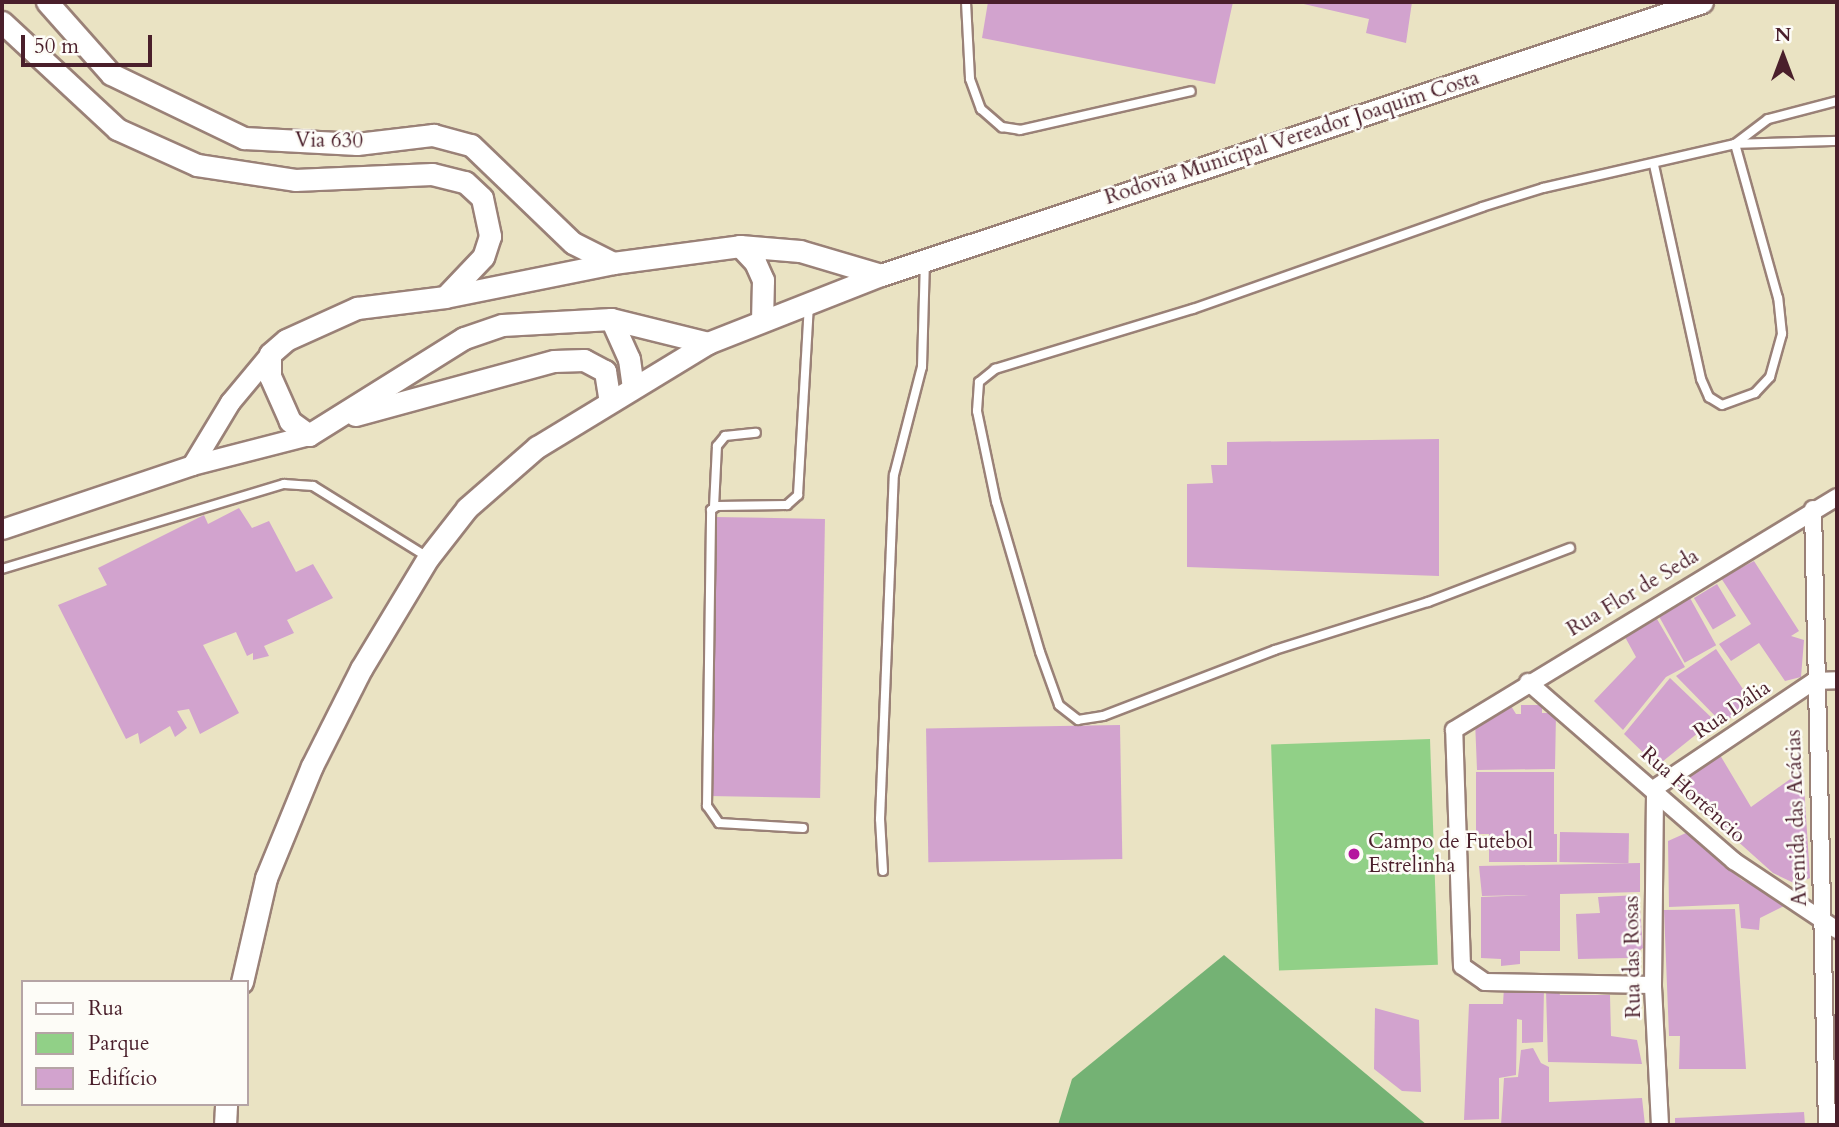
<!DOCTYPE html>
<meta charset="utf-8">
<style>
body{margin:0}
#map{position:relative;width:1839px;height:1127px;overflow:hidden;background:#eae3c3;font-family:Cardo,serif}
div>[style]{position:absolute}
.green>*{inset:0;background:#91d087;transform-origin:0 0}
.forest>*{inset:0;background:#74b274}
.building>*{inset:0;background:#d2a3ce;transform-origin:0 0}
.roads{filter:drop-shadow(2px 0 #9a8177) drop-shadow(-2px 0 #9a8177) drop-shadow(0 2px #9a8177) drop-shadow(0 -2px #9a8177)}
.service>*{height:8px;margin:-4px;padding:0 4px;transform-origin:4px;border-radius:4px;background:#fff}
.minor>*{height:16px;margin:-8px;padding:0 8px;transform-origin:8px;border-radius:8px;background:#fff}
.tertiary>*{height:19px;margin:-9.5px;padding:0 9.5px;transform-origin:9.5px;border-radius:9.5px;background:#fff}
.secondary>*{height:21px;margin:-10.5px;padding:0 10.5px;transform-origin:10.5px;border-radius:10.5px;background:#fff}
.dots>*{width:19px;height:19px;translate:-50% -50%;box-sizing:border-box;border:4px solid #fdfcf7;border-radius:50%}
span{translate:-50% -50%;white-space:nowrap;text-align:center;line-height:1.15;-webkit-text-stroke:5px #fdfcf7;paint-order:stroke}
.street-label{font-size:21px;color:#4a1f2b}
.poi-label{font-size:21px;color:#4a1f2b}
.left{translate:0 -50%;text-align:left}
.frame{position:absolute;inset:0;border:4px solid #4a1f2b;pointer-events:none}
.legend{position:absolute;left:21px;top:980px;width:228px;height:126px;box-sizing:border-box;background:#fdfcf7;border:2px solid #b5a4a5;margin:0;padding:9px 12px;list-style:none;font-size:21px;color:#4a1f2b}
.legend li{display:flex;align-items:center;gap:14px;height:35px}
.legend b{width:35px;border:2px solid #b5a4a5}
.north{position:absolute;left:1748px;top:21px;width:70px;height:70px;-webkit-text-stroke:5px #fdfcf7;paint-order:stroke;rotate:0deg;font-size:19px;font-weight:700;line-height:28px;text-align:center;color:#4a1f2b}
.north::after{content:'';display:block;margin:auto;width:24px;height:32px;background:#4a1f2b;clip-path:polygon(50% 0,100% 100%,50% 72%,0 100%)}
.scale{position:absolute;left:21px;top:35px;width:131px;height:32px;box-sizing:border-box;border:4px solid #4a1f2b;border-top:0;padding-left:9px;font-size:21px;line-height:24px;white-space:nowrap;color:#4a1f2b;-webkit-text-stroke:5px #fdfcf7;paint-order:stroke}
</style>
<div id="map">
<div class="green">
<i style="left:1430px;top:739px;width:226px;height:159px;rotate:88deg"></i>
</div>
<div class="forest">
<i style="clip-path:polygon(1224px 955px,1427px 1125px,1058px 1125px,1072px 1079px)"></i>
</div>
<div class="building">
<i style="clip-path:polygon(988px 2px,1233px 2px,1215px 84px,982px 38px)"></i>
<i style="clip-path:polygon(1295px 2px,1412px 2px,1406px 43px,1366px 33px,1369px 19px)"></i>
<i style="clip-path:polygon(1439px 439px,1439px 576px,1187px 567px,1187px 484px,1213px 483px,1211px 465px,1227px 465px,1227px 442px)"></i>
<i style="clip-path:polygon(239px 508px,252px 528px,269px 521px,296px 572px,313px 564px,333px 598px,287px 620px,294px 633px,264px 646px,269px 656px,253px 660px,253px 653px,247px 656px,236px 632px,203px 645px,239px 713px,200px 734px,189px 709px,177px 711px,187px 728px,175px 737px,170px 726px,140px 744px,138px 733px,126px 739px,58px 605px,107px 585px,98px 568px,204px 515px,208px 524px)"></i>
<i style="left:714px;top:517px;width:111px;height:279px;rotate:1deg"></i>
<i style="clip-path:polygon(1754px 561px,1799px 631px,1791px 636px,1804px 640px,1801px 677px,1785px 681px,1759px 643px,1731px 661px,1719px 644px,1751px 624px,1721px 578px)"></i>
<i style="left:1717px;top:584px;width:37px;height:27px;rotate:59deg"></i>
<i style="left:1690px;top:598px;width:54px;height:36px;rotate:61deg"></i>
<i style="clip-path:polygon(1657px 619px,1685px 667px,1666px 677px,1623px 730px,1594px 701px,1636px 657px,1625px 637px)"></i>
<i style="clip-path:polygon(1716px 649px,1753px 704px,1722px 723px,1676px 676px)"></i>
<i style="clip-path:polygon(1670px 678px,1714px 720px,1657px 766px,1624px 734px)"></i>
<i style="clip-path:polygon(1508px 701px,1516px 714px,1521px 714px,1521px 705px,1542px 705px,1542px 713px,1556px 713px,1555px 769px,1477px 770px,1475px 720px)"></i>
<i style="left:1120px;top:725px;width:134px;height:194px;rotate:89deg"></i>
<i style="clip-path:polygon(1720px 755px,1751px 807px,1803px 770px,1810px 878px,1796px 884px,1773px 873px,1676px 786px)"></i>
<i style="left:1476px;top:772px;width:78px;height:62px"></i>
<i style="left:1560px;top:832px;width:69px;height:30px;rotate:1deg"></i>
<i style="clip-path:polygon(1686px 833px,1742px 880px,1788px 904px,1760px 918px,1759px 930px,1741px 928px,1739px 904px,1669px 907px,1668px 841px)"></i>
<i style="left:1557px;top:834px;width:28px;height:68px;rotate:90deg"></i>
<i style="clip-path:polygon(1640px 863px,1640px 892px,1560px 894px,1560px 951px,1520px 951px,1520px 964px,1501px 966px,1501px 959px,1481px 958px,1481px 897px,1529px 895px,1482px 896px,1479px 866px)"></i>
<i style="clip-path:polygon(1639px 895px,1643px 948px,1629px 958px,1578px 959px,1576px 914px,1600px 913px,1598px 897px)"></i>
<i style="clip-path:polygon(1735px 909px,1746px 1069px,1679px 1069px,1680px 1036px,1669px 1036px,1664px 910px)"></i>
<i style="clip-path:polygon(1504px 987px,1544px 988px,1543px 1042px,1522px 1043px,1522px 1020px,1517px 1019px,1516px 1075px,1499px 1078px,1499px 1119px,1464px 1120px,1469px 1004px,1503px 1004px)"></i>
<i style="clip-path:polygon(1558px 989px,1560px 995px,1610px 995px,1611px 1036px,1637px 1040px,1642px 1064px,1548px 1062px,1546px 990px)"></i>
<i style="clip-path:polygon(1375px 1008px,1419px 1020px,1421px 1092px,1402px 1091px,1374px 1069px)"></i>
<i style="clip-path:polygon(1533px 1048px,1541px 1063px,1549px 1067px,1549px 1102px,1642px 1098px,1645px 1125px,1501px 1125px,1504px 1078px,1518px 1077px,1521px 1050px)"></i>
<i style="clip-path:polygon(1804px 1112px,1805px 1125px,1675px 1125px,1675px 1118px)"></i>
</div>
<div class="roads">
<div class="service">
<i style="left:966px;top:2px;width:77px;rotate:87deg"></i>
<i style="left:970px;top:79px;width:32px;rotate:70deg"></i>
<i style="left:981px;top:109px;width:28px;rotate:41deg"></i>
<i style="left:1002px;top:127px;width:18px;rotate:9deg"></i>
<i style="left:1020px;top:130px;width:175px;rotate:-12.8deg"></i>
<i style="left:1654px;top:165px;width:219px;rotate:77.6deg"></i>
<i style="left:1701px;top:379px;width:20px;rotate:66deg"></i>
<i style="left:1709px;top:397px;width:15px;rotate:32deg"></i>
<i style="left:1722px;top:405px;width:35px;rotate:-20deg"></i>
<i style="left:1755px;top:393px;width:22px;rotate:-47deg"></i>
<i style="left:1770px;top:377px;width:45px;rotate:-74.4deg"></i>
<i style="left:1782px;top:334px;width:36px;rotate:-96deg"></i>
<i style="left:1778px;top:298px;width:160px;rotate:-105.6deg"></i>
<i style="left:1735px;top:144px;width:102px;rotate:-1.7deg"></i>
<i style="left:714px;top:507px;width:61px;rotate:-87.2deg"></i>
<i style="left:717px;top:446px;width:13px;rotate:-51deg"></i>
<i style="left:725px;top:436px;width:31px;rotate:-6deg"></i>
<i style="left:1570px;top:548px;width:152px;rotate:159.2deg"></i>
<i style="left:1428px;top:602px;width:160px;rotate:162.6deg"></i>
<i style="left:1275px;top:650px;width:184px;rotate:159deg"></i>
<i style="left:1103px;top:716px;width:25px;rotate:171deg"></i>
<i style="left:1078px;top:720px;width:24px;rotate:-142deg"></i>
<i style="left:1059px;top:705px;width:56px;rotate:-109.7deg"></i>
<i style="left:1040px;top:652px;width:156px;rotate:-106.3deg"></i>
<i style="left:996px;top:502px;width:93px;rotate:-101.8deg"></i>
<i style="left:977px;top:411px;width:29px;rotate:-86deg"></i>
<i style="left:979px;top:382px;width:21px;rotate:-39deg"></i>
<i style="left:995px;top:369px;width:207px;rotate:-16.9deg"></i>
<i style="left:1193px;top:309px;width:306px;rotate:-19.4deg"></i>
<i style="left:1482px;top:207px;width:64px;rotate:-17.3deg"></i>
<i style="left:1543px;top:188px;width:197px;rotate:-12.9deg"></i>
<i style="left:1735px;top:144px;width:41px;rotate:-37.1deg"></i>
<i style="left:1768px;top:119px;width:71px;rotate:-14.6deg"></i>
<i style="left:2px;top:569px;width:295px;rotate:-16.8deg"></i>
<i style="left:284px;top:484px;width:29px;rotate:4deg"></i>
<i style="left:313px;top:486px;width:133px;rotate:31.8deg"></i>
<i style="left:803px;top:828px;width:84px;rotate:-176.6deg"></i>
<i style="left:719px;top:823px;width:21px;rotate:-125deg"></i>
<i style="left:707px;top:806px;width:296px;rotate:-89.2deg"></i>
<i style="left:711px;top:510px;width:7px;rotate:-34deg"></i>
<i style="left:717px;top:506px;width:70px;rotate:-0.8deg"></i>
<i style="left:787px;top:505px;width:15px;rotate:-42deg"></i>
<i style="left:798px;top:495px;width:190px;rotate:-86.7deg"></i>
<i style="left:883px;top:871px;width:52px;rotate:-93.3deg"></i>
<i style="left:880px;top:819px;width:344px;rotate:-87.7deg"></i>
<i style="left:894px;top:475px;width:112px;rotate:-75.5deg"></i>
<i style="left:922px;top:367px;width:106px;rotate:-88.4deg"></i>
</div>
<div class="minor">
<i style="left:1813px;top:509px;width:616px;rotate:88.7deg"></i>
<i style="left:1528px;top:682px;width:273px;rotate:41deg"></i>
<i style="left:1734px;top:861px;width:124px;rotate:33.8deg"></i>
<i style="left:1653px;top:985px;width:168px;rotate:-179deg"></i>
<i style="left:1485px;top:982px;width:28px;rotate:-145deg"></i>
<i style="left:1462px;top:966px;width:236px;rotate:-91.9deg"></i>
<i style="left:1454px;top:730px;width:448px;rotate:-31.3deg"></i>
<i style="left:1660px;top:1125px;width:140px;rotate:-92.9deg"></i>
<i style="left:1653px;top:985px;width:197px;rotate:-89.4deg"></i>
<i style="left:1655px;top:788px;width:192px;rotate:-33.9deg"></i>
<i style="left:1814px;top:681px;width:23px;rotate:-2deg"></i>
</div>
<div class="tertiary">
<i style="left:192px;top:465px;width:74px;rotate:-58.9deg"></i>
<i style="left:230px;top:402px;width:62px;rotate:-50.2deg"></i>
<i style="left:2px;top:529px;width:200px;rotate:-18.6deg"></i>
<i style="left:192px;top:465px;width:121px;rotate:-14.4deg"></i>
</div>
<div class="secondary">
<i style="left:47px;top:2px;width:96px;rotate:48.4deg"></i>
<i style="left:111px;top:74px;width:148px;rotate:25.7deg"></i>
<i style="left:244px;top:138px;width:113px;rotate:3deg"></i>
<i style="left:357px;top:144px;width:77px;rotate:-6.8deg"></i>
<i style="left:433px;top:135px;width:39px;rotate:15deg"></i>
<i style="left:471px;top:145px;width:141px;rotate:43.9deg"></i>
<i style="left:573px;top:243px;width:45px;rotate:26.6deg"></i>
<i style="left:2px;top:22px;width:157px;rotate:42.9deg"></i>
<i style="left:117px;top:129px;width:88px;rotate:24.2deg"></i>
<i style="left:197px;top:165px;width:99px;rotate:8.7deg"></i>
<i style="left:295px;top:180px;width:137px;rotate:-2.5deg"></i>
<i style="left:432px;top:174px;width:34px;rotate:14deg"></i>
<i style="left:465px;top:182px;width:23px;rotate:43deg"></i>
<i style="left:482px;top:198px;width:39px;rotate:78deg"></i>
<i style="left:490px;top:236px;width:22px;rotate:108deg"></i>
<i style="left:483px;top:257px;width:52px;rotate:133.5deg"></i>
<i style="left:740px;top:246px;width:22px;rotate:47deg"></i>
<i style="left:755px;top:262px;width:20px;rotate:66deg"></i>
<i style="left:763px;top:280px;width:41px;rotate:91.4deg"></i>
<i style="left:611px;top:319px;width:44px;rotate:65.8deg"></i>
<i style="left:629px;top:359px;width:27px;rotate:82deg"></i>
<i style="left:708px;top:343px;width:100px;rotate:-166.1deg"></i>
<i style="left:611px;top:319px;width:109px;rotate:176.8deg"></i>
<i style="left:502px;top:325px;width:40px;rotate:161.1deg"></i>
<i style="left:464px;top:338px;width:183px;rotate:148deg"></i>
<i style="left:309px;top:435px;width:24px;rotate:-144deg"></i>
<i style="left:290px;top:421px;width:49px;rotate:-114deg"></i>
<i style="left:270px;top:376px;width:22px;rotate:-90deg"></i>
<i style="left:270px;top:354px;width:21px;rotate:-41deg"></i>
<i style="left:286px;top:340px;width:78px;rotate:-24.3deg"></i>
<i style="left:357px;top:308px;width:89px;rotate:-7.1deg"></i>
<i style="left:445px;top:297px;width:171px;rotate:-11.4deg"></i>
<i style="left:613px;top:263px;width:128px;rotate:-7.6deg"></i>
<i style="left:740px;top:246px;width:60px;rotate:4.8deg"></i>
<i style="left:800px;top:251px;width:84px;rotate:16.5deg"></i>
<i style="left:355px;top:415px;width:206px;rotate:-15.2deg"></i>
<i style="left:554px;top:361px;width:30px;rotate:-2deg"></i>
<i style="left:584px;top:360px;width:24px;rotate:28deg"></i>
<i style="left:605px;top:371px;width:30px;rotate:81deg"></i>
<i style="left:242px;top:982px;width:107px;rotate:-77deg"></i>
<i style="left:266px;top:878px;width:121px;rotate:-67.7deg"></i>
<i style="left:312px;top:766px;width:109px;rotate:-63.2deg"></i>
<i style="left:361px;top:669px;width:130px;rotate:-58.9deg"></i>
<i style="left:428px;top:558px;width:63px;rotate:-52deg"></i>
<i style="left:467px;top:508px;width:93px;rotate:-41.1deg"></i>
<i style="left:537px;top:447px;width:200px;rotate:-31.3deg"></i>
<i style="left:708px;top:343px;width:186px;rotate:-21.5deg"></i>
<i style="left:881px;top:275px;width:865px;rotate:-18.39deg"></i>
<i style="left:225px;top:1125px;width:21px;rotate:-87deg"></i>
</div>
</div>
<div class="dots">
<i style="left:1354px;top:854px;background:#b5179e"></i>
</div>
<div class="street-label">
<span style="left:1292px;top:138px;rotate:-18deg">Rodovia Municipal Vereador Joaquim Costa</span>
<span style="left:329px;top:141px;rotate:1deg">Via 630</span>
<span style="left:1633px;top:593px;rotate:-31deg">Rua Flor de Seda</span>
<span style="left:1732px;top:710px;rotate:-34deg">Rua Dália</span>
<span style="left:1693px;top:795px;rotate:42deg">Rua Hortêncio</span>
<span style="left:1797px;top:818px;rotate:-92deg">Avenida das Acácias</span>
<span style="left:1633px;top:957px;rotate:-91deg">Rua das Rosas</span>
</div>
<div class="poi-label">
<span class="left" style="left:1368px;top:854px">Campo de Futebol<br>Estrelinha</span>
</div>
<div class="frame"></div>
<ul class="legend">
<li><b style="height:9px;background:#fff"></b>Rua</li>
<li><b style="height:19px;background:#91d087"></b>Parque</li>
<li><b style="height:19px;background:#d2a3ce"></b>Edifício</li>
</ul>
<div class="north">N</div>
<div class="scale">50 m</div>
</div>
